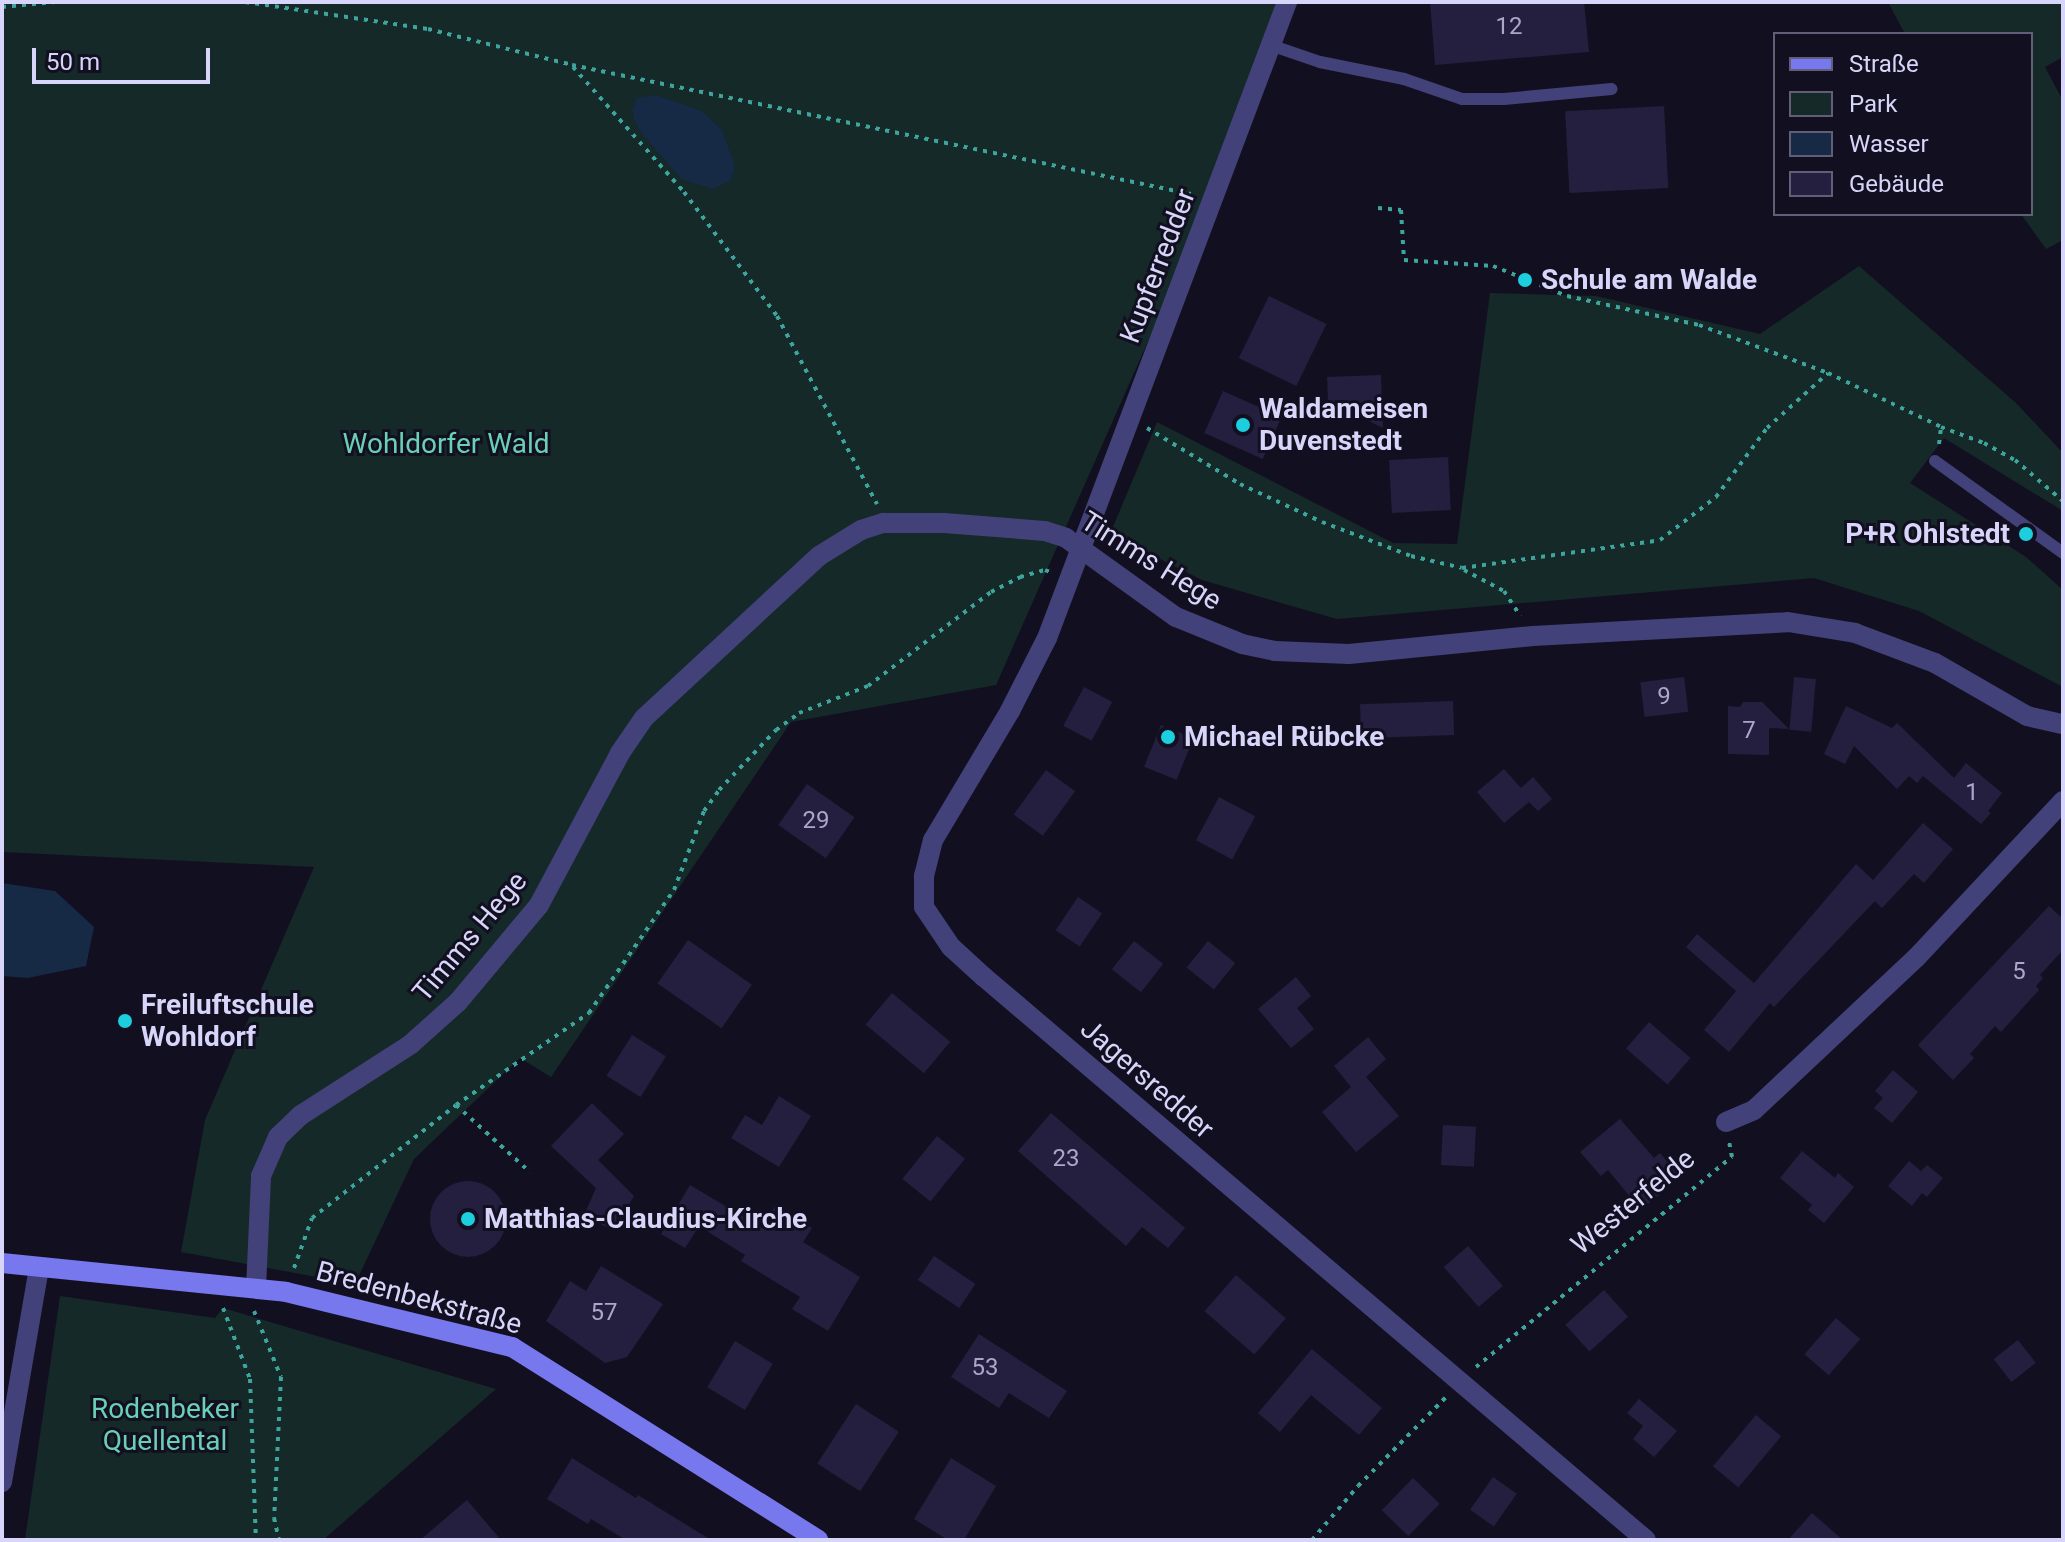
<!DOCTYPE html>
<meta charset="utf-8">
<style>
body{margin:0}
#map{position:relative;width:2065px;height:1542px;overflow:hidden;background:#121020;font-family:Roboto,sans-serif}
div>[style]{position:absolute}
.green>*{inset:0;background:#142928}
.water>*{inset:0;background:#162945}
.building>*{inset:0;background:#241e3f;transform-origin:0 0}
.round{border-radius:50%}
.path>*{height:4px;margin-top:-2px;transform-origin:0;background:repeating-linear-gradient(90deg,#3da59d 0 4px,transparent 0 10px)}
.lane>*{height:12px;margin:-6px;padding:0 6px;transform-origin:6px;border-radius:6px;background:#424179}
.street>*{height:20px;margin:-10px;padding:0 10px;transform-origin:10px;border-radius:10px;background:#424179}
.secondary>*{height:20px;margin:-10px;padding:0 10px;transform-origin:10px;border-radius:10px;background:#7878ee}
.dots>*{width:22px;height:22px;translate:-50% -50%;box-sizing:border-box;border:4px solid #121020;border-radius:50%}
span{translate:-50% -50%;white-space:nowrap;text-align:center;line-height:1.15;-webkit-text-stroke:6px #121020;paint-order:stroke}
.number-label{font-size:24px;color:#aba7cb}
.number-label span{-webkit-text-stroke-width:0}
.street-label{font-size:28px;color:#d8d5fa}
.poi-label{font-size:28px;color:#d8d5fa;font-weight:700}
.left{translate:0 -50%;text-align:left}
.right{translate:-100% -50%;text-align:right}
.park-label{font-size:28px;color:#6ad0b5}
.frame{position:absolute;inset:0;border:4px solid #d8d5fa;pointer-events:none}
.legend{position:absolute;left:1773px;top:32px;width:260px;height:184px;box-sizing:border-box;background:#121020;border:2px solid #615f77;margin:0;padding:10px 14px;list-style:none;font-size:24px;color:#d8d5fa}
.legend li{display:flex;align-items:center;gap:16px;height:40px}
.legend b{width:40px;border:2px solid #615f77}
.scale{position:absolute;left:32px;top:48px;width:178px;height:36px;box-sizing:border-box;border:4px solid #d8d5fa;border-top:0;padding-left:10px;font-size:24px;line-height:28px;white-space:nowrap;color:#d8d5fa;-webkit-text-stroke:6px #121020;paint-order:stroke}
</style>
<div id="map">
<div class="green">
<i style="clip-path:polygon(2px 2px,1298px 2px,996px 685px,791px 722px,551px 1077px,520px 1058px,414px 1159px,355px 1284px,181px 1252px,205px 1120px,314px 867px,2px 852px)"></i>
<i style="clip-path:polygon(1888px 2px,2063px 2px,2063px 57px,2045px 67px,2063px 101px,2063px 240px,2046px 249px,2021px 214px,2031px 214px,2031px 34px,1905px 34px)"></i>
<i style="clip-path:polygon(1859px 266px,2016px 403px,2063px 453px,2063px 511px,1944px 438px,1910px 483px,2026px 557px,2063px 590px,2063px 687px,1919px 611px,1814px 578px,1337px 619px,1202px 580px,1110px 534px,1157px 422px,1393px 543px,1457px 544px,1490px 293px,1596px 296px,1760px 334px)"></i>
<i style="clip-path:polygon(60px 1296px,215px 1318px,223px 1308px,496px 1389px,323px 1540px,25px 1540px)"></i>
</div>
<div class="water">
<i style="clip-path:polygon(656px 95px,702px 111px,722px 130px,735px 166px,731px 180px,713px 189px,681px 179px,639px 130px,634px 118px,632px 109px,637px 98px)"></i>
<i style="clip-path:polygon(2px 883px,55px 891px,94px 927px,86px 966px,28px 978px,2px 976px)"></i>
</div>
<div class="building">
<i style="clip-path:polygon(1430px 2px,1584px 2px,1589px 52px,1435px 65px)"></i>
<i style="left:1664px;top:106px;width:82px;height:99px;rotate:87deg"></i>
<i style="left:1269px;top:296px;width:64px;height:69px;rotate:26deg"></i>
<i style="clip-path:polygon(1381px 375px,1383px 428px,1328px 401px,1327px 377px)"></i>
<i style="left:1223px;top:391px;width:64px;height:46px;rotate:24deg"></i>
<i style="left:1448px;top:457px;width:53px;height:59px;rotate:87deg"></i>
<i style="left:1684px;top:677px;width:35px;height:44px;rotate:83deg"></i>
<i style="left:1794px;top:677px;width:22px;height:53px;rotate:5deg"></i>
<i style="left:1084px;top:687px;width:32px;height:44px;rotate:28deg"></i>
<i style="left:1453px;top:701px;width:34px;height:93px;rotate:88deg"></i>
<i style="clip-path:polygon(1743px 702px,1762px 702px,1789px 729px,1769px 728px,1769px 755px,1728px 754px,1728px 706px,1740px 707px)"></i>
<i style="clip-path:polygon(1846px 706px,1892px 728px,1897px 723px,1954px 778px,1966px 763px,2002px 793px,1988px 811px,1991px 813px,1981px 824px,1923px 776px,1917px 783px,1909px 776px,1897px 789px,1854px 746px,1845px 764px,1824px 754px)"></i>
<i style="left:1161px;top:725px;width:35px;height:45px;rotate:22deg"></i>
<i style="clip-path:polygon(1504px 769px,1521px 788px,1533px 777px,1552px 799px,1538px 811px,1529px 802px,1504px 823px,1477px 792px)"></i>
<i style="left:1046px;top:770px;width:36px;height:55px;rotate:36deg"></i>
<i style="left:807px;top:784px;width:58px;height:50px;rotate:35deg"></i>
<i style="left:1219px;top:797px;width:41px;height:49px;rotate:28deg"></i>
<i style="clip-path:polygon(1923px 823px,1953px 849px,1924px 883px,1914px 874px,1882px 908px,1875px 901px,1774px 1007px,1770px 1003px,1729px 1052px,1704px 1030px,1736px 991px,1686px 947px,1697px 934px,1754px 983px,1856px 864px,1873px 880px)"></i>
<i style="left:1078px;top:897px;width:29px;height:40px;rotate:34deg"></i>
<i style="clip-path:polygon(2049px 906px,2063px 919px,2063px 950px,2040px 975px,2043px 978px,2036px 986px,2039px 990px,2001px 1032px,1995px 1026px,1970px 1054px,1974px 1058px,1953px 1080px,1918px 1045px)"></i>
<i style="left:688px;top:940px;width:78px;height:53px;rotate:35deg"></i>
<i style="left:1134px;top:941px;width:37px;height:36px;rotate:38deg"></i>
<i style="left:1208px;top:941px;width:35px;height:34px;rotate:39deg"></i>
<i style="clip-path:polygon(1296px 977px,1311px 996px,1297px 1008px,1314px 1029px,1291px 1048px,1258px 1009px)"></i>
<i style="left:892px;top:993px;width:76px;height:41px;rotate:40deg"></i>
<i style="left:1649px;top:1022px;width:55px;height:35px;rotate:41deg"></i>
<i style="left:632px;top:1035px;width:40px;height:48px;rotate:32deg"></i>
<i style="clip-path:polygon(1368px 1037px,1386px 1059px,1366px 1077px,1399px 1116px,1356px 1152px,1322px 1112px,1351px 1087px,1334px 1066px)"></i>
<i style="clip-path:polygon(1893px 1070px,1918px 1092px,1892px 1123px,1874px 1108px,1883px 1098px,1875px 1091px)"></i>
<i style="clip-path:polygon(779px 1096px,811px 1116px,779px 1167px,731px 1138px,745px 1115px,762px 1125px)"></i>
<i style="clip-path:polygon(592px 1103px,624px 1134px,598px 1160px,634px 1196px,613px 1231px,584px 1215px,596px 1188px,551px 1146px)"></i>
<i style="clip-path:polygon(1051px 1113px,1185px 1228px,1168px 1248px,1142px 1227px,1126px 1246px,1018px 1151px)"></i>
<i style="clip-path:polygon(1620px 1119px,1654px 1158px,1660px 1153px,1680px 1177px,1641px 1210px,1608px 1170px,1601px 1176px,1580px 1152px)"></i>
<i style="left:1443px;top:1125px;width:33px;height:40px;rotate:3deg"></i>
<i style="left:937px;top:1136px;width:36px;height:55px;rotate:39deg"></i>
<i style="clip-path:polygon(1802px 1151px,1835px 1178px,1838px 1173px,1854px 1187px,1824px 1223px,1808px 1210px,1812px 1205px,1780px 1178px)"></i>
<i style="clip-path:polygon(1909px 1161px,1921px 1171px,1927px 1165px,1943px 1178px,1927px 1197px,1922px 1193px,1912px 1206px,1888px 1186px)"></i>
<i class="round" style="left:430px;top:1181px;width:76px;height:76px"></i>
<i style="clip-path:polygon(690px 1185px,762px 1228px,775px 1206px,812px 1228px,803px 1242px,860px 1277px,828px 1331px,792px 1309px,800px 1297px,741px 1261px,745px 1255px,699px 1226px,685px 1248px,661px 1234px)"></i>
<i style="left:1468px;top:1246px;width:53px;height:32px;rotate:49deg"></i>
<i style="left:934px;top:1256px;width:50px;height:29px;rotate:34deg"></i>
<i style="clip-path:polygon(601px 1266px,663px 1304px,627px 1357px,605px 1363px,546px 1321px,570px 1281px,586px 1291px)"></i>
<i style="left:1236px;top:1275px;width:66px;height:48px;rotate:41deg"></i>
<i style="left:1604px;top:1290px;width:36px;height:52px;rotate:48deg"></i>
<i style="left:1836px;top:1318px;width:32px;height:48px;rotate:41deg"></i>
<i style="clip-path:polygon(979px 1334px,1067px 1391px,1049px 1418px,1009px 1393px,999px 1408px,951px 1377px)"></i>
<i style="left:2018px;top:1340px;width:29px;height:31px;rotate:52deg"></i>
<i style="left:735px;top:1341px;width:44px;height:54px;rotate:31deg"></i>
<i style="clip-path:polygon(1312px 1349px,1382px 1408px,1359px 1435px,1311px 1395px,1280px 1432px,1258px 1413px)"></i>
<i style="clip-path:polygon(1639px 1399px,1677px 1431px,1654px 1457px,1633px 1439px,1643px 1426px,1627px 1413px)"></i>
<i style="left:856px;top:1404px;width:51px;height:71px;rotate:33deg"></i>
<i style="left:1756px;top:1415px;width:33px;height:67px;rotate:40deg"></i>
<i style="clip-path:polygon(572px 1458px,636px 1498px,638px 1495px,711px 1540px,626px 1540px,591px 1519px,588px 1524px,547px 1499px)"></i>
<i style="clip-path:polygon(951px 1458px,996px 1486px,964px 1540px,948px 1540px,914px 1519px)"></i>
<i style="left:1493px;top:1477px;width:29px;height:40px;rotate:35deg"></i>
<i style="left:1413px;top:1478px;width:37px;height:45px;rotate:44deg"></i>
<i style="clip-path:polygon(467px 1500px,501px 1540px,420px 1540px)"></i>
<i style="clip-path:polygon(1812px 1513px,1843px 1540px,1788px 1540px)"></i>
</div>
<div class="path">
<i style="left:245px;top:2px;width:185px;rotate:8.4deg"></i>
<i style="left:428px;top:29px;width:148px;rotate:14deg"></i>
<i style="left:572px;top:65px;width:632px;rotate:11.77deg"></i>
<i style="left:2px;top:7px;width:53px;rotate:-5.4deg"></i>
<i style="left:573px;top:67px;width:167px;rotate:48.4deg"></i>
<i style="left:684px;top:192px;width:155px;rotate:53.1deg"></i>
<i style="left:777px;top:316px;width:213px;rotate:62deg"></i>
<i style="left:1378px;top:208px;width:23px;rotate:5deg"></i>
<i style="left:1401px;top:210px;width:50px;rotate:86.6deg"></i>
<i style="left:1404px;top:260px;width:89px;rotate:3.9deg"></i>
<i style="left:1493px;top:266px;width:80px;rotate:22.1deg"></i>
<i style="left:1567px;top:296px;width:135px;rotate:12.4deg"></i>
<i style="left:1699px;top:325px;width:138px;rotate:20.4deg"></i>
<i style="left:1828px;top:373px;width:125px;rotate:25.5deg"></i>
<i style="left:1941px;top:427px;width:46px;rotate:20.4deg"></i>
<i style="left:1984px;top:443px;width:35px;rotate:29deg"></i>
<i style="left:2015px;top:460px;width:63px;rotate:40.5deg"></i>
<i style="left:1147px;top:428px;width:109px;rotate:31.1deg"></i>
<i style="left:1240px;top:484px;width:90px;rotate:24.9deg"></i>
<i style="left:1322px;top:522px;width:95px;rotate:20.9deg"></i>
<i style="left:1411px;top:556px;width:52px;rotate:13.2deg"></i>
<i style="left:1462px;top:568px;width:200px;rotate:-8deg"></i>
<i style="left:1660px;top:540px;width:71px;rotate:-37.5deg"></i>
<i style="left:1716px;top:497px;width:86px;rotate:-53.5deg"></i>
<i style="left:1767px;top:428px;width:82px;rotate:-42deg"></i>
<i style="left:1939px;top:444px;width:17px;rotate:-83deg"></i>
<i style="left:1464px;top:570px;width:45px;rotate:27.7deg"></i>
<i style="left:1504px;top:591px;width:30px;rotate:57deg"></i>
<i style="left:456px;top:1105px;width:100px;rotate:42.2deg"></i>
<i style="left:294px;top:1268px;width:53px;rotate:-70.2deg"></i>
<i style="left:312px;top:1218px;width:183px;rotate:-38.1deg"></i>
<i style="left:456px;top:1105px;width:162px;rotate:-34.7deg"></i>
<i style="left:589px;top:1013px;width:150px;rotate:-55.4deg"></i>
<i style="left:674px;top:890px;width:85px;rotate:-69.2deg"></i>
<i style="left:704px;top:811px;width:26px;rotate:-54deg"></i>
<i style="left:719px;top:790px;width:83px;rotate:-46.5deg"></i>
<i style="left:776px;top:730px;width:29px;rotate:-36deg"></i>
<i style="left:799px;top:713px;width:74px;rotate:-21.4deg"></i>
<i style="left:868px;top:686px;width:155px;rotate:-37.4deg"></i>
<i style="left:991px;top:592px;width:33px;rotate:-27deg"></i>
<i style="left:1020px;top:577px;width:26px;rotate:-16deg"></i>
<i style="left:1045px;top:570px;width:5px;rotate:22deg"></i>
<i style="left:223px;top:1308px;width:76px;rotate:69.2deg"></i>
<i style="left:250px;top:1379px;width:161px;rotate:87.9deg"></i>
<i style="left:254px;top:1311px;width:71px;rotate:67.8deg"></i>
<i style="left:281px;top:1377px;width:141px;rotate:92.8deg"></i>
<i style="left:274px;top:1518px;width:23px;rotate:77deg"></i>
<i style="left:1476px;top:1367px;width:331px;rotate:-39.4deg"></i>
<i style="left:1732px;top:1157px;width:16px;rotate:-101deg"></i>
<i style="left:1312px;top:1540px;width:71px;rotate:-49.6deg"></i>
<i style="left:1358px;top:1486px;width:127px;rotate:-45.3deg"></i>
</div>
<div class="lane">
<i style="left:1270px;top:45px;width:53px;rotate:18.8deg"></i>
<i style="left:1320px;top:62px;width:86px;rotate:11.4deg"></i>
<i style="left:1404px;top:79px;width:61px;rotate:19deg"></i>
<i style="left:1462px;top:99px;width:42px"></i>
<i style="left:1504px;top:99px;width:108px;rotate:-5.3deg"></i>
<i style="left:1935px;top:461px;width:158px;rotate:35.7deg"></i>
</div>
<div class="street">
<i style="left:1287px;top:2px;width:680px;rotate:110.67deg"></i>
<i style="left:1047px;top:638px;width:82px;rotate:116.9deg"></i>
<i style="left:1010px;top:711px;width:150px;rotate:120.8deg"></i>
<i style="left:933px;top:840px;width:36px;rotate:104deg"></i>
<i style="left:924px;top:875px;width:32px;rotate:90deg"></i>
<i style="left:924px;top:907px;width:48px;rotate:56deg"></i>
<i style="left:951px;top:947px;width:45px;rotate:42.3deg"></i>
<i style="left:984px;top:977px;width:869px;rotate:40.38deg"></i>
<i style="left:1726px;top:1122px;width:30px;rotate:-23deg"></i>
<i style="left:1754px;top:1110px;width:222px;rotate:-43.2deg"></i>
<i style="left:1916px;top:958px;width:215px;rotate:-46.9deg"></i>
<i style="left:256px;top:1288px;width:112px;rotate:-87.4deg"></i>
<i style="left:261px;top:1176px;width:43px;rotate:-66.4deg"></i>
<i style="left:278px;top:1137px;width:32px;rotate:-44deg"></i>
<i style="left:301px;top:1115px;width:131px;rotate:-32.8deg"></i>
<i style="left:411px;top:1044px;width:63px;rotate:-41.8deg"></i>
<i style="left:458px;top:1002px;width:126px;rotate:-50.1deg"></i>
<i style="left:539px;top:905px;width:172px;rotate:-61.9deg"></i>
<i style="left:620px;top:753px;width:42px;rotate:-55.6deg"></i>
<i style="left:644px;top:718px;width:238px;rotate:-42.8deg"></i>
<i style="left:819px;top:556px;width:49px;rotate:-31.8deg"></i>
<i style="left:861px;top:530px;width:23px;rotate:-18deg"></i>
<i style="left:883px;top:523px;width:61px"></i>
<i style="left:944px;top:523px;width:101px;rotate:4.5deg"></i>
<i style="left:1045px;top:531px;width:22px;rotate:18deg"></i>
<i style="left:1066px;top:538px;width:135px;rotate:35.7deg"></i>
<i style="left:1176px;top:617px;width:71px;rotate:22.2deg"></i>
<i style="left:1242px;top:644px;width:34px;rotate:12deg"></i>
<i style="left:1275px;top:651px;width:74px;rotate:2.3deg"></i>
<i style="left:1349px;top:654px;width:185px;rotate:-5.6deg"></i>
<i style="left:1533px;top:636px;width:255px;rotate:-3.1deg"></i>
<i style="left:1788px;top:622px;width:68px;rotate:9.3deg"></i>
<i style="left:1855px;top:633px;width:85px;rotate:20.6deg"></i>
<i style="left:1935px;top:663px;width:106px;rotate:29.9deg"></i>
<i style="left:2027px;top:716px;width:37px;rotate:13deg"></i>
<i style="left:2px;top:1482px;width:218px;rotate:-80.2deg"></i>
</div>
<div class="secondary">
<i style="left:2px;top:1263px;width:285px;rotate:5.8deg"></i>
<i style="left:286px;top:1292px;width:233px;rotate:13.7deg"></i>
<i style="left:512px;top:1347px;width:362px;rotate:32.2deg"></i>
</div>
<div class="dots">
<i style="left:1525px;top:280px;background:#1ccede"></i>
<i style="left:1243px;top:425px;background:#1ccede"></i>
<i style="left:2026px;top:534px;background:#1ccede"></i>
<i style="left:1168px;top:737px;background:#1ccede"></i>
<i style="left:125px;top:1021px;background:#1ccede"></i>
<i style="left:468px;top:1219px;background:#1ccede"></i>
</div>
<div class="number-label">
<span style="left:1509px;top:27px">12</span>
<span style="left:1664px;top:697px">9</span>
<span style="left:1749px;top:731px">7</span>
<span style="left:1972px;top:793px">1</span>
<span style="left:816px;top:821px">29</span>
<span style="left:2019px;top:972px">5</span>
<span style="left:1066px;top:1159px">23</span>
<span style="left:604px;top:1313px">57</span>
<span style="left:985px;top:1368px">53</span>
</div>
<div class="street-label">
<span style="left:1158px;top:266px;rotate:-69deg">Kupferredder</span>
<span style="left:1151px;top:561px;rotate:32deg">Timms Hege</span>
<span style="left:470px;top:937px;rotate:-50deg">Timms Hege</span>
<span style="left:1147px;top:1079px;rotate:41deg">Jagersredder</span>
<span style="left:1633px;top:1202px;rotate:-39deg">Westerfelde</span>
<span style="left:419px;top:1298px;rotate:15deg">Bredenbekstraße</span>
</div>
<div class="poi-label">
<span class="left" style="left:1541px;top:280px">Schule am Walde</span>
<span class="left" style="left:1259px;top:425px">Waldameisen<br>Duvenstedt</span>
<span class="right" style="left:2010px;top:534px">P+R Ohlstedt</span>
<span class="left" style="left:1184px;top:737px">Michael Rübcke</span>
<span class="left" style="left:141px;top:1021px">Freiluftschule<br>Wohldorf</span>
<span class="left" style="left:484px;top:1219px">Matthias-Claudius-Kirche</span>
</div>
<div class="park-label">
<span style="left:446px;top:444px">Wohldorfer Wald</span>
<span style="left:165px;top:1425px">Rodenbeker<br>Quellental</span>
</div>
<div class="frame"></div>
<ul class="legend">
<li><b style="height:10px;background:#7878ee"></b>Straße</li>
<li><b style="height:22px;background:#142928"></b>Park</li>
<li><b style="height:22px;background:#162945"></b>Wasser</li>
<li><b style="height:22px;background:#241e3f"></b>Gebäude</li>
</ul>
<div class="scale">50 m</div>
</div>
